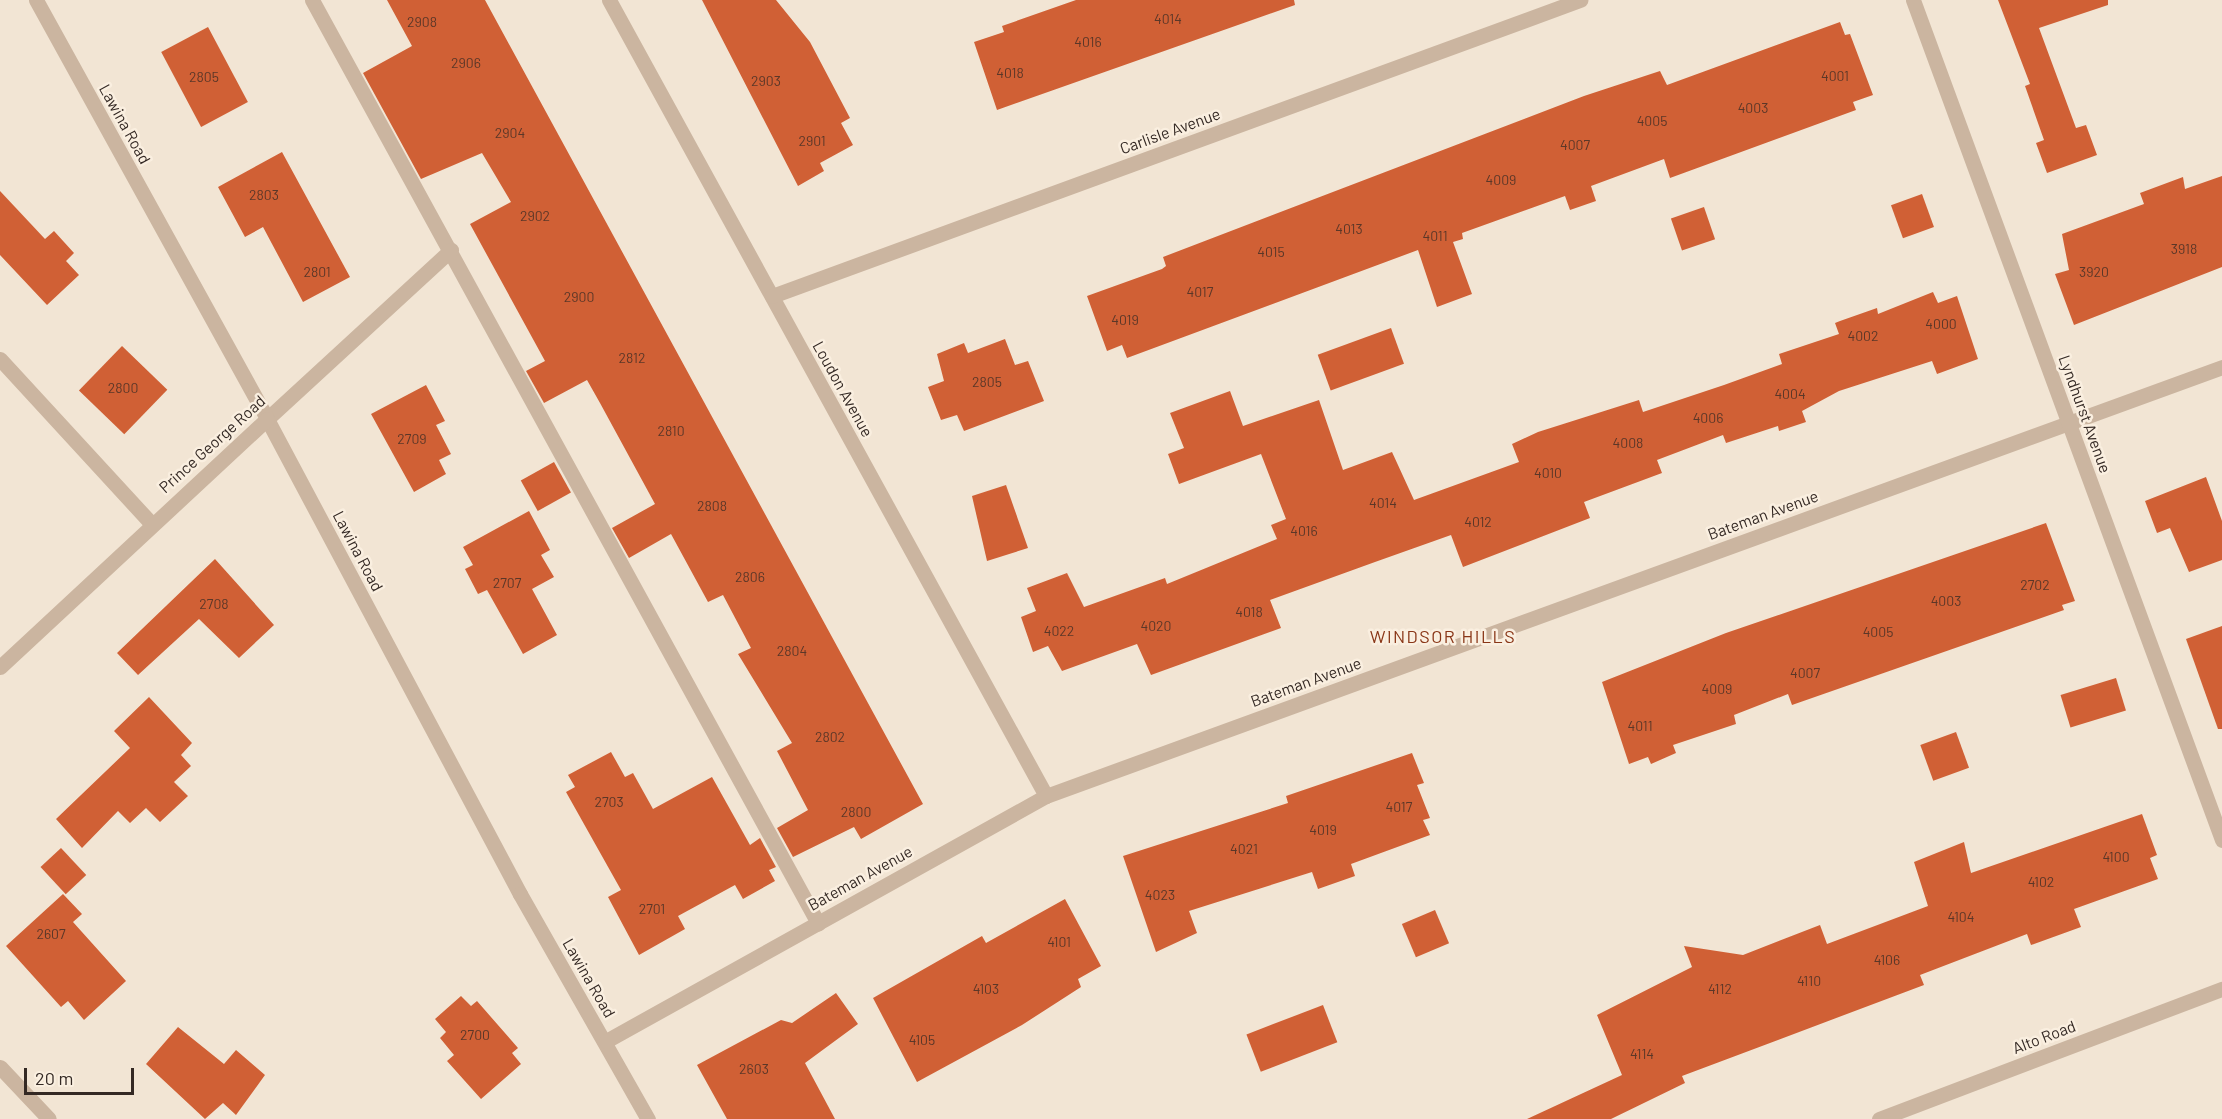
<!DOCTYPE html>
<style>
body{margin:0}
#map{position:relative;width:2222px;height:1119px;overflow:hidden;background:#f2e5d4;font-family:Barlow,sans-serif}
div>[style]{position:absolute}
.building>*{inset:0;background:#d06035;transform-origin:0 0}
.service>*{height:15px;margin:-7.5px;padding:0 7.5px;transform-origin:7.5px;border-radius:7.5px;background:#cbb5a0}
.minor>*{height:15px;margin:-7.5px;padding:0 7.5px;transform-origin:7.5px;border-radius:7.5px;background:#cbb5a0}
.tertiary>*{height:15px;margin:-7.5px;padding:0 7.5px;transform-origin:7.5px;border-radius:7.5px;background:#cbb5a0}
span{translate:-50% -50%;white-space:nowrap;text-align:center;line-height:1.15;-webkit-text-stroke:5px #faefe0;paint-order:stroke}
.number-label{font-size:14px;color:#5b3728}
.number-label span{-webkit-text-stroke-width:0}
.street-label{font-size:16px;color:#342924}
.neighbourhood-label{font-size:18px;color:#893617;letter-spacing:1.5px}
.scale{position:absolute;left:24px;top:1068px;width:110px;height:27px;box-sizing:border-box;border:3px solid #342924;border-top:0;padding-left:8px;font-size:18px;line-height:21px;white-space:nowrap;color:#342924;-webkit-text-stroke:4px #faefe0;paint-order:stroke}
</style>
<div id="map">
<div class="building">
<i style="clip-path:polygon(387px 0,485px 0,923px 804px,861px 839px,854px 827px,793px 857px,777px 828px,808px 810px,777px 751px,792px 743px,738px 654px,751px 648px,723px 595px,708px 602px,671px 534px,629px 558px,612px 528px,655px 504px,600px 403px,587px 380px,544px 403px,526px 371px,545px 361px,470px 224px,511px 202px,482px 153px,421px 179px,363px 73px,412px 46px)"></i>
<i style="clip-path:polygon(702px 0,776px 0,810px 42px,850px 118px,841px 123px,853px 145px,820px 163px,824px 171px,798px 186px)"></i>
<i style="clip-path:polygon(1076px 0,1294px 0,1295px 5px,997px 110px,974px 42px,1004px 32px,1002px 26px)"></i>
<i style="clip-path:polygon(1998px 0,2108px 0,2108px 5px,2039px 28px,2076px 128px,2086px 125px,2097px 155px,2047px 173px,2036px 143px,2044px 140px,2025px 86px,2030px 84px)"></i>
<i style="clip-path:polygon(1840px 22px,1845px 35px,1850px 34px,1873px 95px,1853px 102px,1856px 110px,1670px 178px,1664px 159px,1591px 186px,1596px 201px,1570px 210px,1565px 196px,1462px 233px,1463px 239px,1453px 242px,1472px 294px,1437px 307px,1418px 250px,1127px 358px,1122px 345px,1107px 351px,1087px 296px,1162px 269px,1166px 266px,1163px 257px,1584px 96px,1660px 71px,1667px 85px)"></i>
<i style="left:208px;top:27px;width:85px;height:53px;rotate:62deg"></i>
<i style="clip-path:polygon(282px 152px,350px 277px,303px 302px,263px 227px,245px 237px,218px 187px)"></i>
<i style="clip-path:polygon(2222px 176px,2222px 267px,2074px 325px,2055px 274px,2069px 270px,2062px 234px,2144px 204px,2140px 193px,2183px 177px,2185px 189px)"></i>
<i style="clip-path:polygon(0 191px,45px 239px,54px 231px,74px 253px,66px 261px,79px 275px,47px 305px,0 255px)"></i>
<i style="left:1922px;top:194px;width:35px;height:33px;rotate:70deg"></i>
<i style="left:1704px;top:207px;width:34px;height:35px;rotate:71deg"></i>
<i style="clip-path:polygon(1933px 292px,1938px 303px,1957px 296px,1978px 359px,1937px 374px,1932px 361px,1839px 391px,1802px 411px,1806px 422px,1779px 431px,1778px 426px,1726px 443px,1723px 435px,1657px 460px,1662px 473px,1584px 502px,1590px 518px,1463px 567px,1451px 535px,1375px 562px,1270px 600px,1281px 628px,1151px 675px,1137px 644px,1062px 671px,1048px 646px,1033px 652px,1021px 617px,1036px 611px,1027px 588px,1067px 573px,1084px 607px,1165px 578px,1167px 584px,1277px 539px,1271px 525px,1286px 519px,1261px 454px,1179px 484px,1168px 454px,1184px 448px,1170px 413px,1230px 391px,1243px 426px,1319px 400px,1343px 470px,1392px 452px,1414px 500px,1519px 462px,1512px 444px,1538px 432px,1639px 400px,1643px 412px,1724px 385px,1782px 364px,1779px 354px,1839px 334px,1835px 323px,1840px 321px,1877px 308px,1878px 314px)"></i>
<i style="left:1391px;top:328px;width:38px;height:78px;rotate:70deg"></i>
<i style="clip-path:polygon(1005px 339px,1015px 365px,1028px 361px,1044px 401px,964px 431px,957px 415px,941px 420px,928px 387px,944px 381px,937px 354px,964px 343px,968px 353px)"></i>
<i style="left:122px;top:346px;width:63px;height:62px;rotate:44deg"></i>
<i style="clip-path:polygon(426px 385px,445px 421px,436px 425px,451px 454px,439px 460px,446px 474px,414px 492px,371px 414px)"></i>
<i style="left:554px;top:462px;width:35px;height:38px;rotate:61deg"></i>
<i style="clip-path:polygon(2206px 477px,2222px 521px,2222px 560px,2189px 572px,2170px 528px,2157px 533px,2145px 501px)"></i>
<i style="clip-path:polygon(1006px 485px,1028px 548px,987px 561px,972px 496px)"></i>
<i style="clip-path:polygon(529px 511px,550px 550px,541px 555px,554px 577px,532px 589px,557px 635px,523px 654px,487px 590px,478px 594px,465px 569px,473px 565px,463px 547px)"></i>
<i style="clip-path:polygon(2046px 523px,2075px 601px,2062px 605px,2064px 610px,1792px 705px,1788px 694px,1734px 715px,1736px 724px,1673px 745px,1676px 753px,1651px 764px,1648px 757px,1629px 764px,1602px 682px,1726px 633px)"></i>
<i style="clip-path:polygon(215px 559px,274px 625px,239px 658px,199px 619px,138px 675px,117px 653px)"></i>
<i style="clip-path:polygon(2222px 626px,2222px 729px,2218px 729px,2186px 639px)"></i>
<i style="left:2116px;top:678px;width:34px;height:58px;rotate:73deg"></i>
<i style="clip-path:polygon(149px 697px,192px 743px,181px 755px,191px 766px,174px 782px,188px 796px,160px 822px,146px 808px,130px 823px,118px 811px,82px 848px,56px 819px,130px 748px,114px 731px)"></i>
<i style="left:1956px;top:732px;width:38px;height:38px;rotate:70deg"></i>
<i style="clip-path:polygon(611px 752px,625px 777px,633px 773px,653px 809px,712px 777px,750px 845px,760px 838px,776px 867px,769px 870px,775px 881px,743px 899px,735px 885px,678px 916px,685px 929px,639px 955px,608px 897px,621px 890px,566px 792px,575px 787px,568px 775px)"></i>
<i style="clip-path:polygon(1412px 753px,1424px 783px,1417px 785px,1430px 818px,1423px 820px,1430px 835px,1351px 864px,1355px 876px,1318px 889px,1312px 872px,1189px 911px,1197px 933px,1156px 952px,1123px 856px,1288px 803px,1286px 796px)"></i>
<i style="clip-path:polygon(2142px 814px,2157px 855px,2150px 858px,2158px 879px,2074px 909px,2081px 927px,2031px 945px,2027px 934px,1920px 975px,1924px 985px,1682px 1076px,1685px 1083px,1611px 1119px,1527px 1119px,1622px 1075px,1597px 1015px,1692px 967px,1684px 946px,1743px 955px,1820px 925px,1827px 944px,1928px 906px,1914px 862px,1964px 842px,1971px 873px)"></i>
<i style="left:61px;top:848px;width:37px;height:28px;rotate:47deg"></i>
<i style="clip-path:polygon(63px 894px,82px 914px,73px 922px,126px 981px,84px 1020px,68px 1001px,61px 1007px,6px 946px)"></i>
<i style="clip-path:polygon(1065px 899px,1101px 966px,1078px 979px,1081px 987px,1022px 1025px,917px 1082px,873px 998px,982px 936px,986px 943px)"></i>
<i style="left:1435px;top:910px;width:36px;height:36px;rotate:67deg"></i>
<i style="clip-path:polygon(836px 993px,858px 1024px,805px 1063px,835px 1119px,727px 1119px,697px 1065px,781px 1020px,792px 1023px)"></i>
<i style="clip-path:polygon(461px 996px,471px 1006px,477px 1001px,518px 1048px,512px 1053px,521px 1064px,481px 1099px,447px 1061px,454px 1055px,440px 1038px,446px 1032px,435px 1019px)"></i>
<i style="left:1323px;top:1005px;width:40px;height:82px;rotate:69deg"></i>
<i style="clip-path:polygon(178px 1027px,224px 1064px,236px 1050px,265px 1075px,236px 1115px,223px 1103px,205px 1119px,146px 1064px)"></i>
</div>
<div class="service">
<i style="left:312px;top:0;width:1053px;rotate:61.27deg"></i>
<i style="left:0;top:359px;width:223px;rotate:47.4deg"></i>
<i style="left:267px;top:419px;width:250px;rotate:-42.6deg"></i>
</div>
<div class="minor">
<i style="left:36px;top:0;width:478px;rotate:61.1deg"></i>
<i style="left:267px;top:419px;width:538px;rotate:61.96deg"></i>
<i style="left:520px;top:894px;width:259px;rotate:60.4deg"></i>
<i style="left:609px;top:0;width:908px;rotate:61.23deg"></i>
<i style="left:772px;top:296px;width:861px;rotate:-20.12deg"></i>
<i style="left:0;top:667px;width:364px;rotate:-42.9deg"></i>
<i style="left:606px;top:1041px;width:504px;rotate:-29.11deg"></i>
<i style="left:1046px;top:796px;width:1252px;rotate:-20.04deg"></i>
<i style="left:0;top:1067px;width:71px;rotate:46.7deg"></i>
<i style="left:1879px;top:1119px;width:367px;rotate:-20.8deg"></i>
</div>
<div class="tertiary">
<i style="left:1913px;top:0;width:895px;rotate:69.8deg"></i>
</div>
<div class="number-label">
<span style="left:1168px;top:19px">4014</span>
<span style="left:422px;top:22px">2908</span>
<span style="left:1088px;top:42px">4016</span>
<span style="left:466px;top:63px">2906</span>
<span style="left:1010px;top:73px">4018</span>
<span style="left:1835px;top:76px">4001</span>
<span style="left:204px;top:77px">2805</span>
<span style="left:766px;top:81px">2903</span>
<span style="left:1753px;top:108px">4003</span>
<span style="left:1652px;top:121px">4005</span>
<span style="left:510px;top:133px">2904</span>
<span style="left:812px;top:141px">2901</span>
<span style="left:1575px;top:145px">4007</span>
<span style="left:1501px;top:180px">4009</span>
<span style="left:264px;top:195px">2803</span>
<span style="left:535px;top:216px">2902</span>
<span style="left:1349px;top:229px">4013</span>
<span style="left:1435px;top:236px">4011</span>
<span style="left:2184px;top:249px">3918</span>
<span style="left:1271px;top:252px">4015</span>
<span style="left:317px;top:272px">2801</span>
<span style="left:2094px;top:272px">3920</span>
<span style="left:1200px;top:292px">4017</span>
<span style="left:579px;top:297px">2900</span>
<span style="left:1125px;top:320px">4019</span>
<span style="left:1941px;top:324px">4000</span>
<span style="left:1863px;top:336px">4002</span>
<span style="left:632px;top:358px">2812</span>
<span style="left:987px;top:382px">2805</span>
<span style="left:123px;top:388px">2800</span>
<span style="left:1790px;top:394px">4004</span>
<span style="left:1708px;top:418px">4006</span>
<span style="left:671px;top:431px">2810</span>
<span style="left:412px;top:439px">2709</span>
<span style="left:1628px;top:443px">4008</span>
<span style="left:1548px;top:473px">4010</span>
<span style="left:1383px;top:503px">4014</span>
<span style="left:712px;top:506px">2808</span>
<span style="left:1478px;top:522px">4012</span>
<span style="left:1304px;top:531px">4016</span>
<span style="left:750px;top:577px">2806</span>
<span style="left:507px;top:583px">2707</span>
<span style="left:2035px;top:585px">2702</span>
<span style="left:1946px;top:601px">4003</span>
<span style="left:214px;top:604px">2708</span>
<span style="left:1249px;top:612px">4018</span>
<span style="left:1156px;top:626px">4020</span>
<span style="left:1059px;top:631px">4022</span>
<span style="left:1878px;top:632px">4005</span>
<span style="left:792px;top:651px">2804</span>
<span style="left:1805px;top:673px">4007</span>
<span style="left:1717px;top:689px">4009</span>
<span style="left:1640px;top:726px">4011</span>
<span style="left:830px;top:737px">2802</span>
<span style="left:609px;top:802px">2703</span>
<span style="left:1399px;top:807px">4017</span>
<span style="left:856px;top:812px">2800</span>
<span style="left:1323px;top:830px">4019</span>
<span style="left:1244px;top:849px">4021</span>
<span style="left:2116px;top:857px">4100</span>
<span style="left:2041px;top:882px">4102</span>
<span style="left:1160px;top:895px">4023</span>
<span style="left:652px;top:909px">2701</span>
<span style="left:1961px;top:917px">4104</span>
<span style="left:51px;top:934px">2607</span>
<span style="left:1059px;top:942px">4101</span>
<span style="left:1887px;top:960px">4106</span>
<span style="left:1809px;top:981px">4110</span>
<span style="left:986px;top:989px">4103</span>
<span style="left:1720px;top:989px">4112</span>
<span style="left:475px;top:1035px">2700</span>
<span style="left:922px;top:1040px">4105</span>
<span style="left:1642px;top:1054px">4114</span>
<span style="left:754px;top:1069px">2603</span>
</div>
<div class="street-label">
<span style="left:125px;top:124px;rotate:61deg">Lawina Road</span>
<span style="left:1170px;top:131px;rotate:-20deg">Carlisle Avenue</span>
<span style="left:843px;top:389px;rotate:61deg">Loudon Avenue</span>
<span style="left:2085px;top:414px;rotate:70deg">Lyndhurst Avenue</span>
<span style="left:212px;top:444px;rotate:-42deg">Prince George Road</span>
<span style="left:1763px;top:515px;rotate:-20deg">Bateman Avenue</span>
<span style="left:358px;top:551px;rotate:62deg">Lawina Road</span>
<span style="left:1306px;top:682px;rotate:-20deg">Bateman Avenue</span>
<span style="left:860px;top:878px;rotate:-29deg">Bateman Avenue</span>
<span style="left:589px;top:978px;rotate:60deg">Lawina Road</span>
<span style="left:2044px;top:1037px;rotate:-21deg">Alto Road</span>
</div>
<div class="neighbourhood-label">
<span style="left:1443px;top:636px">WINDSOR HILLS</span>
</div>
<div class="scale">20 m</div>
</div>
